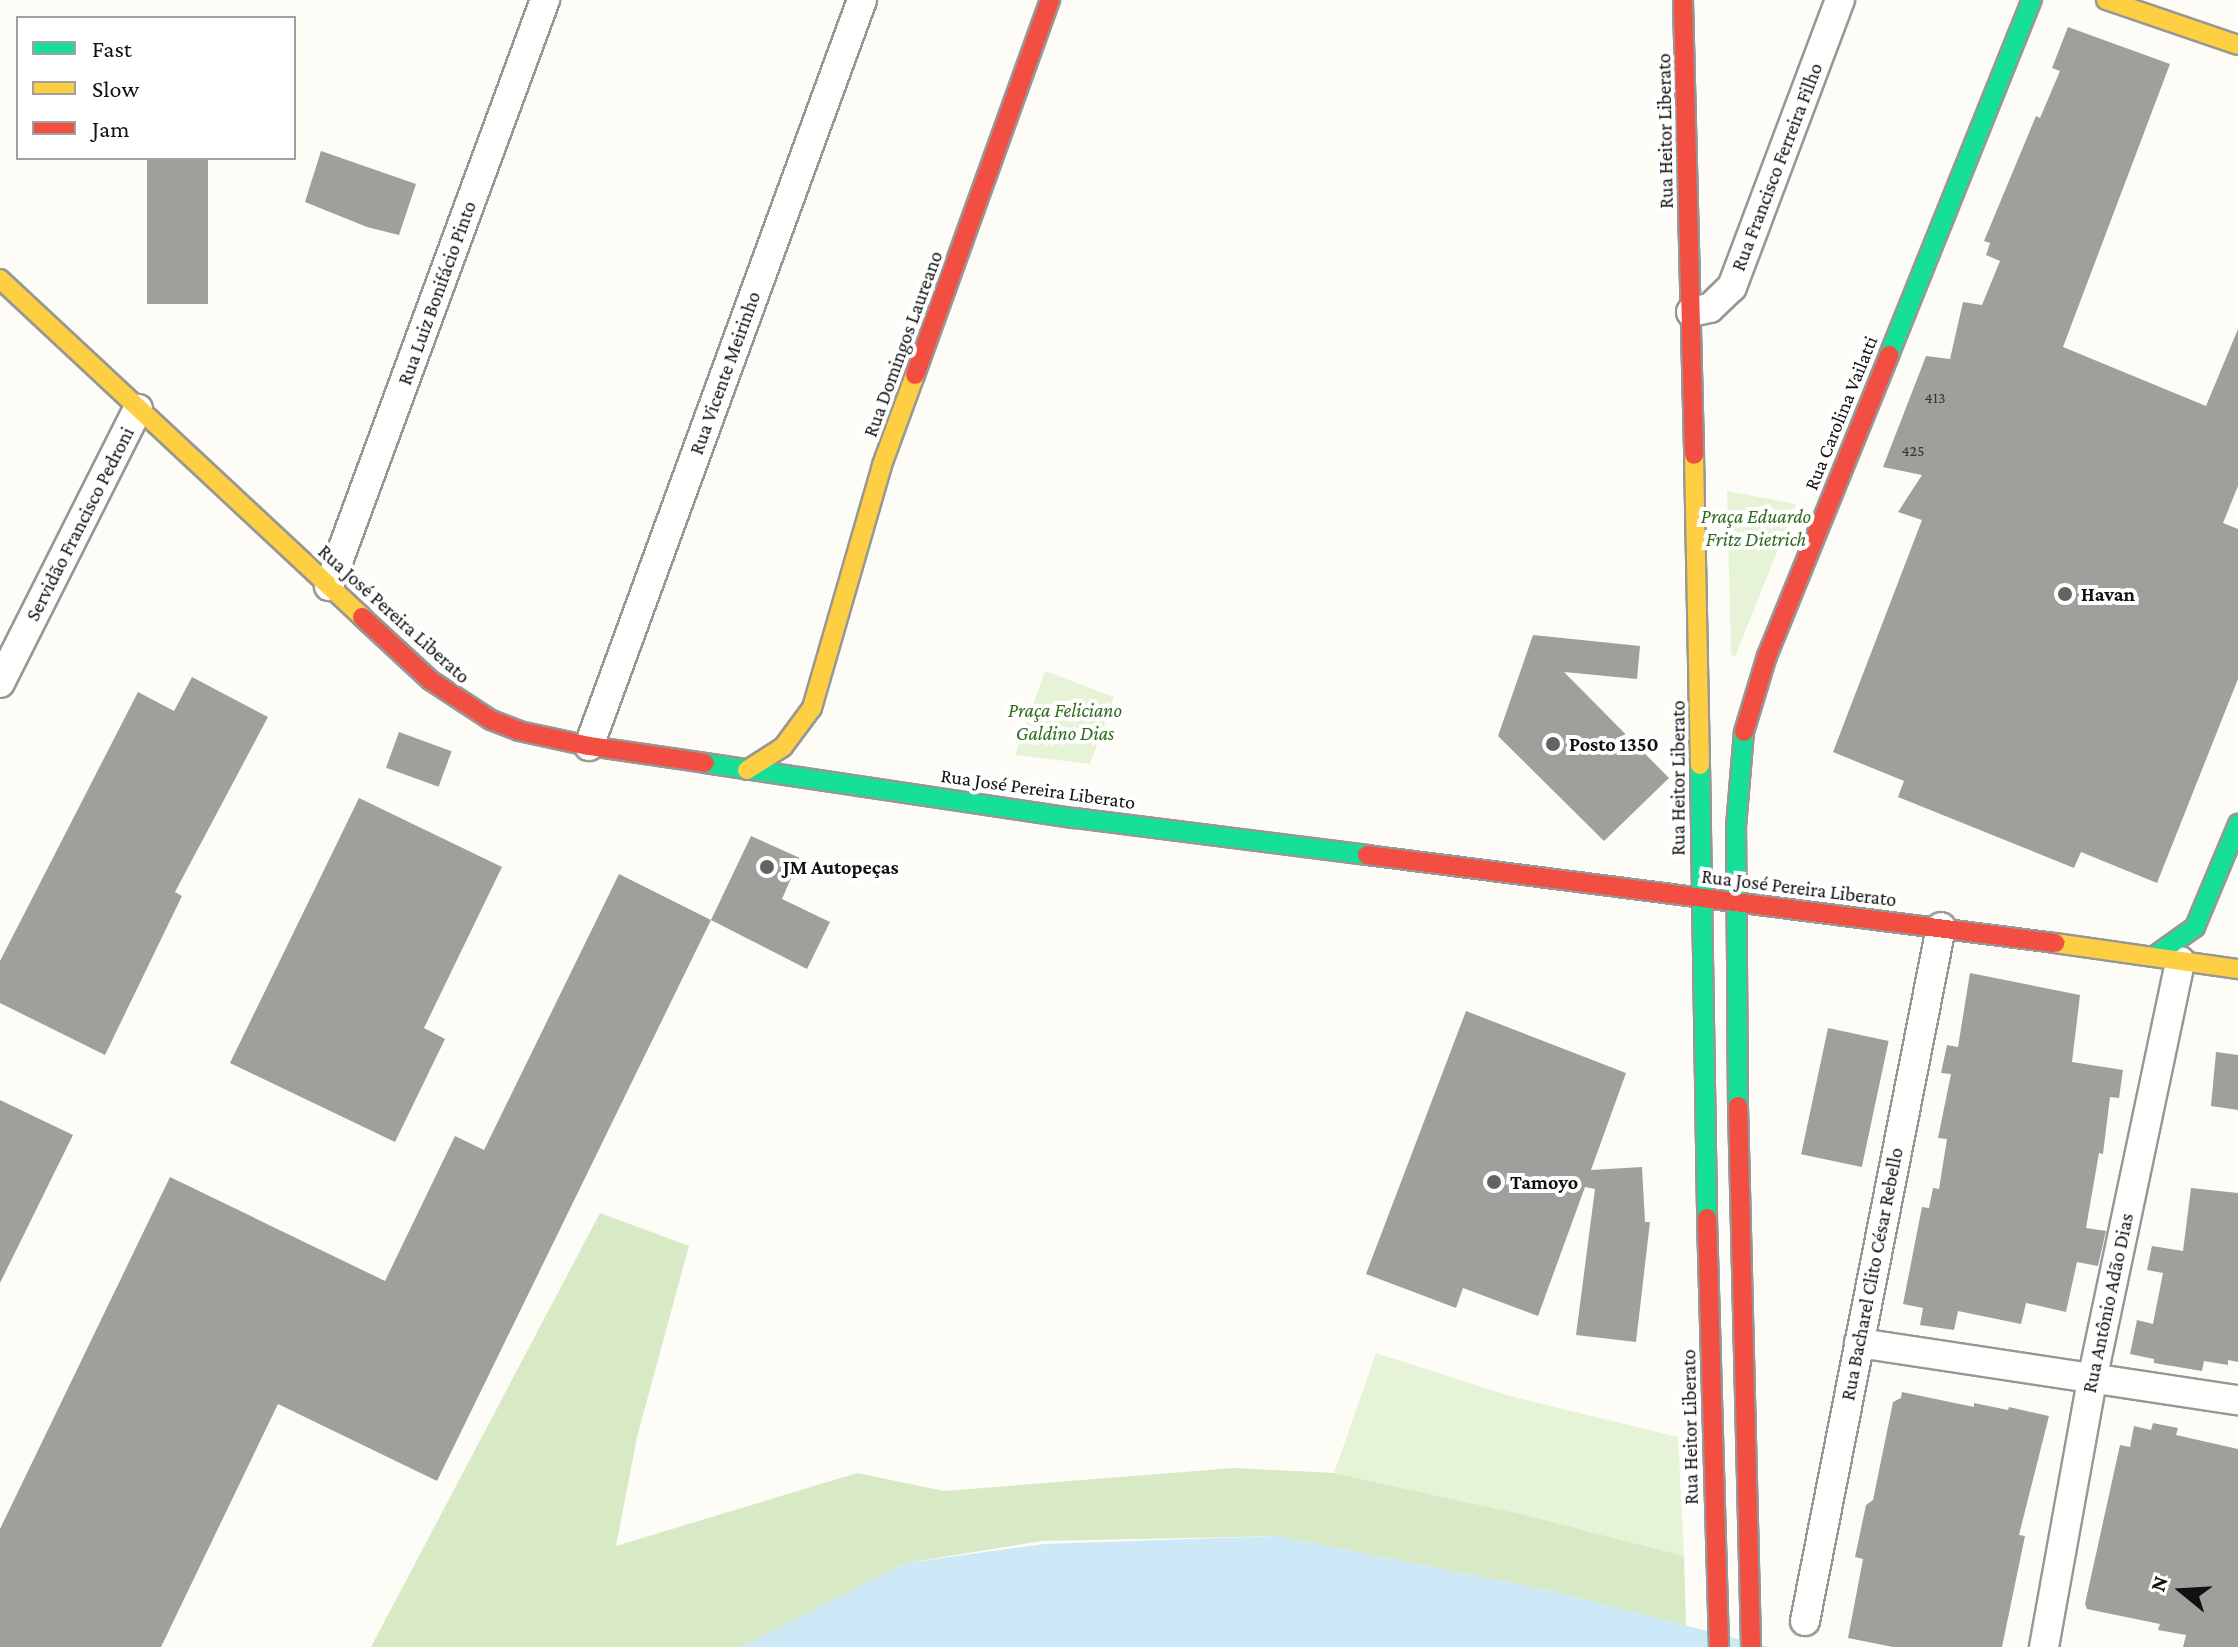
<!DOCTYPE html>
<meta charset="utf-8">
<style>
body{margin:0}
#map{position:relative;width:2238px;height:1647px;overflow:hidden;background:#fdfcf7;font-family:"Crimson Pro",serif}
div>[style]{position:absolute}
.green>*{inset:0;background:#e7f3d7}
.forest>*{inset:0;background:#d8eac5}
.water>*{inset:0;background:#cde8f7}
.building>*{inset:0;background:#a19f9c;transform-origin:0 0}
.roads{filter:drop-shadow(2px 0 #979795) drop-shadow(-2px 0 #979795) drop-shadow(0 2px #979795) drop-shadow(0 -2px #979795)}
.street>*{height:28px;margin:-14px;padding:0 14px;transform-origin:14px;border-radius:14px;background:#fffffe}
.fast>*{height:18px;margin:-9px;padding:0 9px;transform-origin:9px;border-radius:9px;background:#16e098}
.slow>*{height:18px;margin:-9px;padding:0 9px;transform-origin:9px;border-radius:9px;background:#ffcf43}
.jam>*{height:18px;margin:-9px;padding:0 9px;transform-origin:9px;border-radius:9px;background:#f24e42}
.dots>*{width:22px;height:22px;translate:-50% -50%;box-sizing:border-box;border:4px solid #fff;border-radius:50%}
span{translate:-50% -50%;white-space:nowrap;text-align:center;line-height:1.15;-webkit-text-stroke:8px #fff;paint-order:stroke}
.number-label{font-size:16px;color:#353434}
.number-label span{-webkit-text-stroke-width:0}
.street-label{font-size:20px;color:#111}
.park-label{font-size:20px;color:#2f6b1f;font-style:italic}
.poi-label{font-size:20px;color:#111;font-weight:700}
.left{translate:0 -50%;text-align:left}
.legend{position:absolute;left:16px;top:16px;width:280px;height:144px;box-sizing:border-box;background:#fff;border:2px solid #a0a0a0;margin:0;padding:10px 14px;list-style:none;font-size:24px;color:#111}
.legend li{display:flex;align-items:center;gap:16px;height:40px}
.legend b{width:40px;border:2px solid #a0a0a0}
.north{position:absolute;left:2142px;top:1551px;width:80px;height:80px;-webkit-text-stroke:6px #fff;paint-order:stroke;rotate:288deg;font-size:22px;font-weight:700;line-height:32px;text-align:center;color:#111}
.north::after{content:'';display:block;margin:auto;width:28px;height:36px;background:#111;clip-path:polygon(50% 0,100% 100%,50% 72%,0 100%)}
</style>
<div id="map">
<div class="green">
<i style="clip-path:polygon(1727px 491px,1796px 504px,1735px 657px,1731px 654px)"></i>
<i style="clip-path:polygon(1045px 671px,1114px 697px,1090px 764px,1015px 755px)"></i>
<i style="clip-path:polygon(1376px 1353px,1510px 1396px,1678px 1437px,1684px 1556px,1529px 1516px,1334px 1473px)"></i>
</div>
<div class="forest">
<i style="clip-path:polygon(600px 1213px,689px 1246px,637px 1437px,616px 1546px,857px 1473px,944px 1491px,1234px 1468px,1334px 1473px,1529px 1516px,1684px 1556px,1686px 1626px,1556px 1592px,1278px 1536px,1042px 1541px,906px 1563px,744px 1647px,371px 1647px)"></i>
</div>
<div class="water">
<i style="clip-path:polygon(1278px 1536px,1556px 1592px,1769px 1647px,741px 1647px,906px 1563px,1044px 1544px)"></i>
</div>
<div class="building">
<i style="clip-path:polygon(2068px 27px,2170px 64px,2063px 347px,2206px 406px,2238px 329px,2238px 486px,2223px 523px,2238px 529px,2238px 679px,2157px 883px,2081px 852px,2074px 868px,1898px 797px,1904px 781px,1833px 752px,1922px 520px,1898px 512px,1922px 475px,1883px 467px,1926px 356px,1950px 359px,1963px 302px,1982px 305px,2000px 261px,1986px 255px,1990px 243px,1984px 241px,2036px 116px,2040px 118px,2060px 71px,2052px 68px)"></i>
<i style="clip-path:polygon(321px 151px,416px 184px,399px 235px,367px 227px,305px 202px)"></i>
<i style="left:147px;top:158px;width:61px;height:146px"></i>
<i style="clip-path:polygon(1533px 635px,1640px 646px,1637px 679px,1564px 672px,1669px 778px,1604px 841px,1498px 736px)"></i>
<i style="clip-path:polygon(192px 677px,268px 717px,175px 892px,182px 896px,105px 1055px,0 1003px,0 961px,138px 692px,174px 711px)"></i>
<i style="left:399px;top:732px;width:56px;height:38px;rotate:20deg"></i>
<i style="clip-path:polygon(359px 798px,502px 867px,424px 1028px,445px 1039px,395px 1142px,230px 1063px)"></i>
<i style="clip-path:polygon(751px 836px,800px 858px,782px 899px,830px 922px,807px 969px,711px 920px)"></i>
<i style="clip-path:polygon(619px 874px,711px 920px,437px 1481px,278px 1404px,161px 1647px,0 1647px,0 1529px,170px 1177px,385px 1281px,455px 1136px,484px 1150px)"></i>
<i style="clip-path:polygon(1970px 973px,2080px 995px,2072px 1062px,2123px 1070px,2119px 1098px,2110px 1097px,2103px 1154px,2099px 1153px,2086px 1228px,2106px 1231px,2098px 1266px,2077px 1262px,2066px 1312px,2026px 1303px,2021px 1324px,1958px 1311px,1954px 1330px,1920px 1325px,1923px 1308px,1903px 1304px,1922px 1207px,1929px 1208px,1933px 1188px,1939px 1189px,1947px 1139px,1938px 1138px,1951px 1074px,1941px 1073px,1947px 1045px,1958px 1047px)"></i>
<i style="clip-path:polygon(1466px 1011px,1626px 1073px,1591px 1170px,1642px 1167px,1645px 1222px,1650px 1222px,1636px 1342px,1576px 1335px,1595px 1189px,1585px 1187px,1538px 1316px,1463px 1288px,1456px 1308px,1366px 1274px)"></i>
<i style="left:1828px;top:1028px;width:62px;height:129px;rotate:12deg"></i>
<i style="clip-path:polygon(2216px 1052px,2238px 1055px,2238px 1110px,2211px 1106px)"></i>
<i style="clip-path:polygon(0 1100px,73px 1135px,0 1283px)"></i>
<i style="clip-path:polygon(2191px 1188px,2238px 1193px,2238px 1362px,2228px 1360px,2228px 1365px,2204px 1361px,2202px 1371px,2154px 1363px,2154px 1359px,2130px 1354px,2137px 1320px,2153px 1324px,2163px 1273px,2147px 1270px,2152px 1246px,2183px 1251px)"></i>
<i style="clip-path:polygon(1902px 1392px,1974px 1407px,1974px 1403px,2008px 1410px,2009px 1407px,2049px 1416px,2019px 1535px,2025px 1536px,2002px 1647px,1893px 1647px,1848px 1638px,1863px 1559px,1855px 1557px,1866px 1505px,1873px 1500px,1893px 1402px,1901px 1398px)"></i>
<i style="clip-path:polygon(2153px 1423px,2178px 1428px,2176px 1435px,2238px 1449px,2238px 1647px,2183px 1647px,2186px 1635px,2158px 1630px,2160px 1624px,2087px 1609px,2085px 1604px,2120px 1445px,2130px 1447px,2134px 1426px,2151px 1430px)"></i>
</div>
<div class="roads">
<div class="street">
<i style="left:1691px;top:312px;width:19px;rotate:-12deg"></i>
<i style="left:1710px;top:308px;width:30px;rotate:-44deg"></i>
<i style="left:1732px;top:287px;width:307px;rotate:-69.4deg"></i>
<i style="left:329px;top:586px;width:625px;rotate:-69.77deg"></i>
<i style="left:0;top:683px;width:307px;rotate:-63.3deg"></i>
<i style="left:589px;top:746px;width:794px;rotate:-69.9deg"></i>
<i style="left:1859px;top:1343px;width:383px;rotate:8.6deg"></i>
<i style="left:1805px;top:1621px;width:707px;rotate:-78.91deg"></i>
<i style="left:2044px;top:1647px;width:271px;rotate:-79.8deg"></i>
<i style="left:2092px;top:1380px;width:428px;rotate:-78.1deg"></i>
</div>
<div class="fast">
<i style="left:1889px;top:355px;width:383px;rotate:-68.1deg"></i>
<i style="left:705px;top:763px;width:374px;rotate:8.5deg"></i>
<i style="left:1075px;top:818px;width:294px;rotate:7.2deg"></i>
<i style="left:1700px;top:765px;width:453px;rotate:89.1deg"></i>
<i style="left:2153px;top:957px;width:52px;rotate:-35.5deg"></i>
<i style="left:2195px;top:927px;width:112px;rotate:-67.3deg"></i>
<i style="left:1738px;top:1106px;width:279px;rotate:-90.4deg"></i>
<i style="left:1736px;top:827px;width:95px;rotate:-85.2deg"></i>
</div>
<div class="slow">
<i style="left:2106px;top:0;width:139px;rotate:18.8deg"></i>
<i style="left:0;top:279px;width:495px;rotate:43deg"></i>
<i style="left:1694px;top:455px;width:310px;rotate:88.9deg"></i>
<i style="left:747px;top:770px;width:43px;rotate:-32.6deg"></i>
<i style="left:783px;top:747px;width:49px;rotate:-53.4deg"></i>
<i style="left:812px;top:708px;width:253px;rotate:-73.9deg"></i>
<i style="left:882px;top:465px;width:96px;rotate:-69.9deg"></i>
<i style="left:2055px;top:943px;width:185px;rotate:8.1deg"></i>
</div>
<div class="jam">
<i style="left:1683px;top:0;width:455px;rotate:88.6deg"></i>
<i style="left:915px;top:375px;width:399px;rotate:-70.2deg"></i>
<i style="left:362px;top:617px;width:93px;rotate:42.8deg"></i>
<i style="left:430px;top:680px;width:73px;rotate:33.3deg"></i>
<i style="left:491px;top:720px;width:30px;rotate:21deg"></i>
<i style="left:519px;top:731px;width:72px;rotate:12.1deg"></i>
<i style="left:589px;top:746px;width:117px;rotate:8.3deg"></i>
<i style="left:1744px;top:732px;width:79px;rotate:-73.2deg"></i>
<i style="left:1767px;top:656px;width:325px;rotate:-67.9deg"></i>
<i style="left:1367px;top:855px;width:694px;rotate:7.29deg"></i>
<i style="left:1738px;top:1106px;width:541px;rotate:88.62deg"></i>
<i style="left:1707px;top:1218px;width:429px;rotate:88.4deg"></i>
</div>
</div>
<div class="dots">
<i style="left:2065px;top:594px;background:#646362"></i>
<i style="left:1553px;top:744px;background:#646362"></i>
<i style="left:767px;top:867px;background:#646362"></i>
<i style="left:1494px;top:1182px;background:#646362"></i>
</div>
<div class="number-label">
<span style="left:1935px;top:398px">413</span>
<span style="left:1913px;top:451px">425</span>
</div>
<div class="street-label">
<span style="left:1665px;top:131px;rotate:-91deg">Rua Heitor Liberato</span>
<span style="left:1777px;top:167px;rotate:-69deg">Rua Francisco Ferreira Filho</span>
<span style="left:437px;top:293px;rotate:-70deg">Rua Luiz Bonifácio Pinto</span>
<span style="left:903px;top:344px;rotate:-70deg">Rua Domingos Laureano</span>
<span style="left:725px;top:373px;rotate:-70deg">Rua Vicente Meirinho</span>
<span style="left:1841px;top:413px;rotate:-68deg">Rua Carolina Vailatti</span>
<span style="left:80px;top:524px;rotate:-63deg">Servidão Francisco Pedroni</span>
<span style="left:394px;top:614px;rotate:42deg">Rua José Pereira Liberato</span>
<span style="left:1678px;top:778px;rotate:-90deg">Rua Heitor Liberato</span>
<span style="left:1038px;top:789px;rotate:8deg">Rua José Pereira Liberato</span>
<span style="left:1799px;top:888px;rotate:7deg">Rua José Pereira Liberato</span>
<span style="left:1872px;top:1274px;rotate:-79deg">Rua Bacharel Clito César Rebello</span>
<span style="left:2108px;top:1303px;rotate:-78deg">Rua Antônio Adão Dias</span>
<span style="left:1690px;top:1427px;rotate:-91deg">Rua Heitor Liberato</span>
</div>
<div class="park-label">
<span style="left:1756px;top:528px">Praça Eduardo<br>Fritz Dietrich</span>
<span style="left:1065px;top:722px">Praça Feliciano<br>Galdino Dias</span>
</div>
<div class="poi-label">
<span class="left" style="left:2081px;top:594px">Havan</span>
<span class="left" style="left:1569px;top:744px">Posto 1350</span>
<span class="left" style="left:783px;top:867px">JM Autopeças</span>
<span class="left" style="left:1510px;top:1182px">Tamoyo</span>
</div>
<ul class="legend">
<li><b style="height:10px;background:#16e098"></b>Fast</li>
<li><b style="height:10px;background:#ffcf43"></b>Slow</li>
<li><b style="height:10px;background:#f24e42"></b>Jam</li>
</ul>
<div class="north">N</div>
</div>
